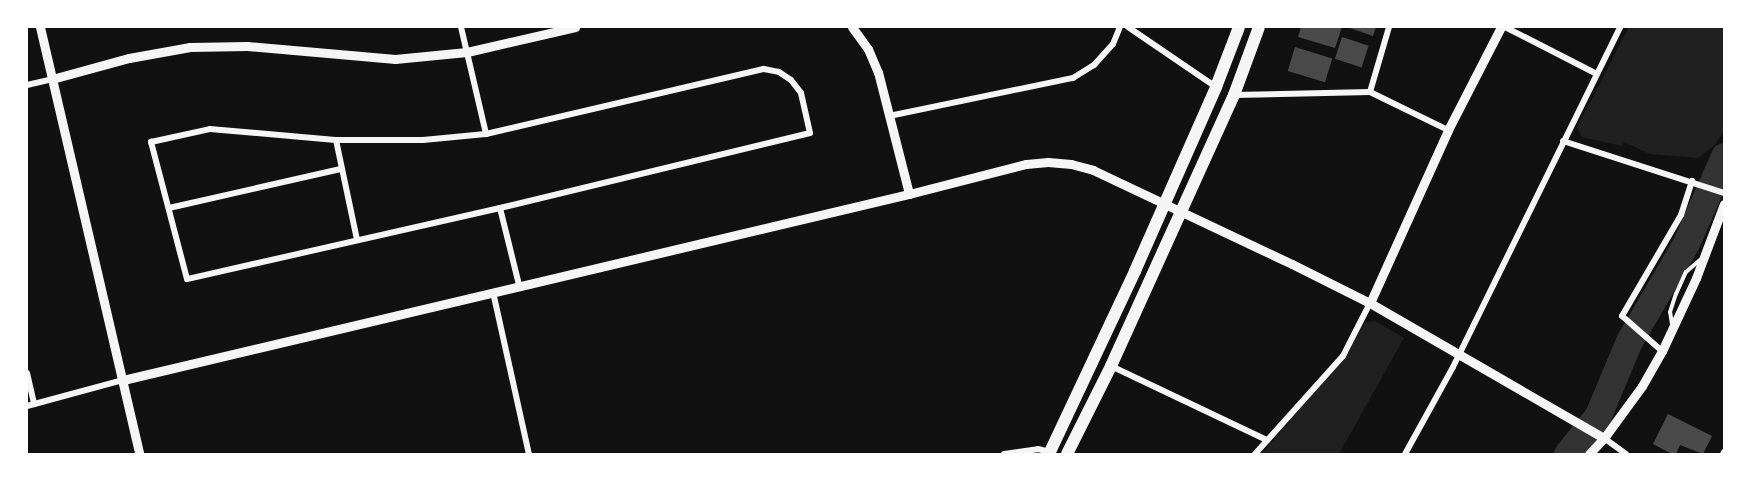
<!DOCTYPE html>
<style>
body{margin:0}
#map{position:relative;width:1751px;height:481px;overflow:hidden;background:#111;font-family:Ubuntu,sans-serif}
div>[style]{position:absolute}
.green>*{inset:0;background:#202020}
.river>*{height:27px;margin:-13.5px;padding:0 13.5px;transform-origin:13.5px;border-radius:13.5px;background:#333}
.building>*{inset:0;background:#4a4a4a;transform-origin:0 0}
.service>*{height:4px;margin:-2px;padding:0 2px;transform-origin:2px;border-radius:2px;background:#f5f5f5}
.minor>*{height:6px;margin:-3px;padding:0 3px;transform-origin:3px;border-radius:3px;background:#f5f5f5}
.tertiary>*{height:9px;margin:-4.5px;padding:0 4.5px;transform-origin:4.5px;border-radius:4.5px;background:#f5f5f5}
.primary>*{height:12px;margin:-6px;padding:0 6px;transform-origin:6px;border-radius:6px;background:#f5f5f5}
span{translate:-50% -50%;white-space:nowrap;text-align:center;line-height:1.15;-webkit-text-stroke:6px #fff;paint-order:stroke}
.frame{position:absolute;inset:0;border:28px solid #fff;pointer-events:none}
</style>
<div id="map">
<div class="green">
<i style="clip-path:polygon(1629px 27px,1724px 27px,1724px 130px,1715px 145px,1698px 158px,1650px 154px,1624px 142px,1622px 146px,1582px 137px,1577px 127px)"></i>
<i style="clip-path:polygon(1375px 321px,1404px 338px,1339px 454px,1261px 454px,1348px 354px,1365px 322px)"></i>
</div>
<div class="river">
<i style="left:1567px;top:454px;width:50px;rotate:-51.5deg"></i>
<i style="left:1598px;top:415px;width:80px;rotate:-67.3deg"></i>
<i style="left:1629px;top:341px;width:113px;rotate:-59.8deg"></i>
<i style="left:1686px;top:243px;width:95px;rotate:-66.4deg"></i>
</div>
<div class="building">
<i style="clip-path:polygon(1301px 27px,1342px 27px,1335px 48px,1298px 37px)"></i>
<i style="clip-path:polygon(1347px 27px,1376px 27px,1373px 36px)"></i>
<i style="left:1342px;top:37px;width:28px;height:23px;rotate:18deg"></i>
<i style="left:1295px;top:47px;width:39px;height:25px;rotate:17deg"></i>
<i style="clip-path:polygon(1668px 414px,1712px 436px,1703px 454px,1680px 445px,1676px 454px,1672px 454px,1653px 444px)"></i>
</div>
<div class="service">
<i style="left:1672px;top:324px;width:12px;rotate:-99deg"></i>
<i style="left:1670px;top:312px;width:19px;rotate:-72deg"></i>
<i style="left:1676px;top:294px;width:24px;rotate:-66deg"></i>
<i style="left:1686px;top:272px;width:18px;rotate:-41deg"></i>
</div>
<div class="minor">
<i style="left:461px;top:27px;width:110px;rotate:76.8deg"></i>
<i style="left:1128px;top:27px;width:107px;rotate:34.3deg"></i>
<i style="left:1505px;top:27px;width:101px;rotate:27.1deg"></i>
<i style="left:764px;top:69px;width:15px;rotate:11deg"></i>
<i style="left:779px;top:72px;width:14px;rotate:34deg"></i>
<i style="left:791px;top:80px;width:16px;rotate:52deg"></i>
<i style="left:801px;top:93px;width:41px;rotate:77.3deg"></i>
<i style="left:810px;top:133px;width:319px;rotate:166.4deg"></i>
<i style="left:500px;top:208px;width:321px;rotate:167.2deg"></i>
<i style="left:187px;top:279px;width:142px;rotate:-104.7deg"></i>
<i style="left:151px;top:142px;width:60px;rotate:-12.4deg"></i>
<i style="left:210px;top:129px;width:126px;rotate:5deg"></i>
<i style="left:336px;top:140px;width:87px"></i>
<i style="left:423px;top:140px;width:63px;rotate:-5.4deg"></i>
<i style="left:486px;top:134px;width:285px;rotate:-13.2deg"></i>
<i style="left:27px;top:85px;width:26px;rotate:-13deg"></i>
<i style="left:1370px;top:92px;width:68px;rotate:-73.7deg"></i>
<i style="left:1234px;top:95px;width:136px;rotate:-1.3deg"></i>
<i style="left:1370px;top:92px;width:87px;rotate:26deg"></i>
<i style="left:889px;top:116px;width:188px;rotate:-11.7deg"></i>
<i style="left:1073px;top:78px;width:25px;rotate:-32deg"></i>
<i style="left:1094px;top:65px;width:28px;rotate:-48deg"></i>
<i style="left:1113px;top:44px;width:18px;rotate:-68deg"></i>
<i style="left:336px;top:140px;width:102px;rotate:78.1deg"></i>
<i style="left:1563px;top:141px;width:169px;rotate:17.9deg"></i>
<i style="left:169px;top:208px;width:176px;rotate:-12.8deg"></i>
<i style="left:500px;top:208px;width:79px;rotate:76.1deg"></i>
<i style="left:493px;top:292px;width:166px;rotate:77.5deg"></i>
<i style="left:1662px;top:351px;width:53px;rotate:-138.8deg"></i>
<i style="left:1622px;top:316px;width:117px;rotate:-59.7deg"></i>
<i style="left:1681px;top:215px;width:36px;rotate:-72deg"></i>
<i style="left:1111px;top:366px;width:173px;rotate:25.4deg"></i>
<i style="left:27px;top:373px;width:32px;rotate:77deg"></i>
<i style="left:27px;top:406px;width:99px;rotate:-15.2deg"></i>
<i style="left:1604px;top:438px;width:27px;rotate:36deg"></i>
<i style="left:1004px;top:454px;width:34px;rotate:-8deg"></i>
<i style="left:1038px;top:449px;width:12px;rotate:14deg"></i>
<i style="left:1255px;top:454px;width:132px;rotate:-48.1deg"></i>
<i style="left:1343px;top:356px;width:59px;rotate:-63deg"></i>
<i style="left:1405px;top:454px;width:99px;rotate:-61.1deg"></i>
<i style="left:1453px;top:367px;width:379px;rotate:-63.8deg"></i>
<i style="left:1723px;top:454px;width:2px;rotate:-63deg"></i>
</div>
<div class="tertiary">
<i style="left:40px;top:27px;width:438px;rotate:76.9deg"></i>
<i style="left:852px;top:27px;width:27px;rotate:54deg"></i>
<i style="left:868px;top:49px;width:25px;rotate:67deg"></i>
<i style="left:878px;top:72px;width:126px;rotate:75.7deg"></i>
<i style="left:52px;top:79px;width:80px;rotate:-15.3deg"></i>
<i style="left:129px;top:58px;width:62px;rotate:-10.2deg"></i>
<i style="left:190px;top:47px;width:57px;rotate:-1deg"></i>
<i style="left:247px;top:46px;width:149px;rotate:5deg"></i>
<i style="left:395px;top:59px;width:72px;rotate:-5.6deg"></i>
<i style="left:467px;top:52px;width:111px;rotate:-13deg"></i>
<i style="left:1370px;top:303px;width:190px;rotate:-65.7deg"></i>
<i style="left:1448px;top:130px;width:116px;rotate:-62.8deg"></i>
<i style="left:123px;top:380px;width:808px;rotate:-13.31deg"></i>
<i style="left:909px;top:194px;width:121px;rotate:-14.4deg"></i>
<i style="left:1026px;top:164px;width:22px;rotate:-5deg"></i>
<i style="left:1048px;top:162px;width:23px;rotate:5deg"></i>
<i style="left:1071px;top:164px;width:23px;rotate:15deg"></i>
<i style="left:1093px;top:170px;width:220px;rotate:25.3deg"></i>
<i style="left:1292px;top:264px;width:87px;rotate:26.6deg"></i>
<i style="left:1370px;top:303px;width:270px;rotate:30deg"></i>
<i style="left:1589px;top:454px;width:22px;rotate:-47deg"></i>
<i style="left:1604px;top:438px;width:64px;rotate:-53.8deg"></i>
<i style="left:1642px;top:386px;width:40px;rotate:-60.3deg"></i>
<i style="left:1662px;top:351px;width:81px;rotate:-65deg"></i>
<i style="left:1696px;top:278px;width:79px;rotate:-69.3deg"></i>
</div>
<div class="primary">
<i style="left:1049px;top:454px;width:202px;rotate:-64.8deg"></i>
<i style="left:1135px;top:271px;width:201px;rotate:-66.2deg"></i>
<i style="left:1216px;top:87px;width:64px;rotate:-69deg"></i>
<i style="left:1067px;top:454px;width:98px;rotate:-63.4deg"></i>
<i style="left:1111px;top:366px;width:298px;rotate:-65.6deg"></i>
<i style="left:1234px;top:95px;width:72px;rotate:-69.8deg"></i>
</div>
<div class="frame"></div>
</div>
